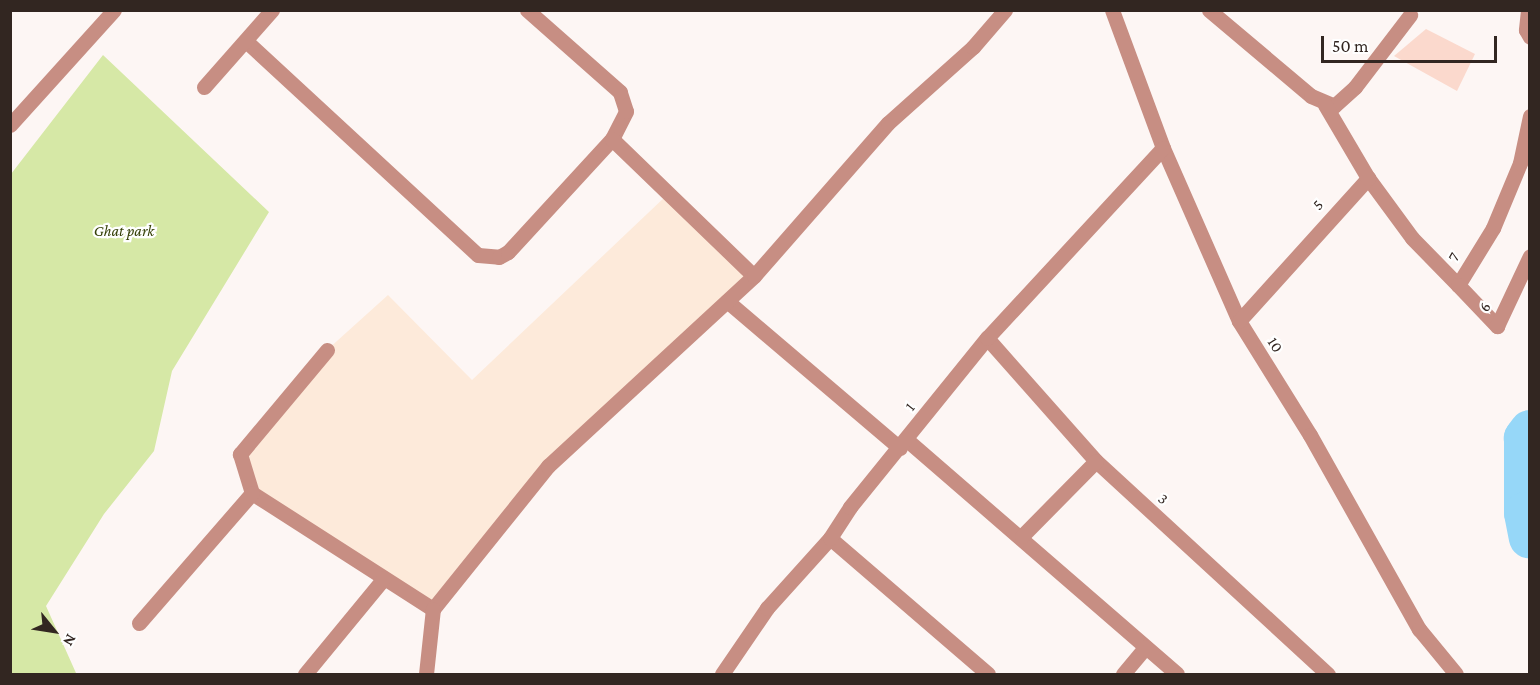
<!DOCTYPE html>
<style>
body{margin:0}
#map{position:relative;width:1540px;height:685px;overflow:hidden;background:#fdf6f4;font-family:"Crimson Pro",serif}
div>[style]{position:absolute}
.education>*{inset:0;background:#fdeada}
.green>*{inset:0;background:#d6e8a6}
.river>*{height:42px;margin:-21px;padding:0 21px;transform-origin:21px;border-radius:21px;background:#96d7f8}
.building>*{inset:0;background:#fbd9cd}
.path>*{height:4px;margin-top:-2px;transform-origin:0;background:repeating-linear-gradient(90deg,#a49b98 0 4.5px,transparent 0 7.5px)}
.minor>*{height:15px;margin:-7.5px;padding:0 7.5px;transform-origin:7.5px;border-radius:7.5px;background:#c78e83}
span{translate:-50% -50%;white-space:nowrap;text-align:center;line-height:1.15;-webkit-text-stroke:4.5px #fff;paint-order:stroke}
.street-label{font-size:16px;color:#322621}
.park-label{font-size:16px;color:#364108;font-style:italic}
.frame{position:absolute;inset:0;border:12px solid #322621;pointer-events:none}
.north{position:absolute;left:24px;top:601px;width:60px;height:60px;-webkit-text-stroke:4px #fff;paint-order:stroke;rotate:120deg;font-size:16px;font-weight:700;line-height:24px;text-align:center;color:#322621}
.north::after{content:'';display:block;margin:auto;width:21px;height:27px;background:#322621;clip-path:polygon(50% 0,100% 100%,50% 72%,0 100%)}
.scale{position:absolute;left:1321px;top:36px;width:176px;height:27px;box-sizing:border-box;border:3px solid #322621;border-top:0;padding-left:8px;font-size:18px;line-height:21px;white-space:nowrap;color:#322621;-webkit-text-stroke:4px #fff;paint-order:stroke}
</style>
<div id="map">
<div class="education">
<i style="clip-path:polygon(667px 195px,754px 276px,548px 466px,433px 609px,252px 493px,240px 454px,327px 350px,388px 295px,472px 380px)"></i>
</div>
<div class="green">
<i style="clip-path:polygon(103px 55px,269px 212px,172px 371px,154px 451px,104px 514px,46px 606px,76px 673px,11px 674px,11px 174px)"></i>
</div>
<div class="river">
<i style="left:1530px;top:431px;width:9px;rotate:126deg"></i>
<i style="left:1525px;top:438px;width:75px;rotate:90deg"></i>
<i style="left:1525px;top:513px;width:25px;rotate:79deg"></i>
</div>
<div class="building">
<i style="clip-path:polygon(1426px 29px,1475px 54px,1457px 91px,1394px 56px)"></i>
</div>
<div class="path">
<i style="left:10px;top:593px;width:3px;rotate:90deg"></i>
</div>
<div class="minor">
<i style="left:1112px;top:10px;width:147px;rotate:69.7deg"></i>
<i style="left:1163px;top:148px;width:189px;rotate:66.3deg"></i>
<i style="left:1239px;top:321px;width:134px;rotate:58.1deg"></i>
<i style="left:1310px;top:435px;width:223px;rotate:60.7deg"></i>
<i style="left:1419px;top:629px;width:58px;rotate:50.6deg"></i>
<i style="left:1209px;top:10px;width:133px;rotate:40.1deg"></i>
<i style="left:1311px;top:96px;width:25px;rotate:23deg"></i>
<i style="left:1334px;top:106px;width:28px;rotate:-42deg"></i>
<i style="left:1355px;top:87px;width:91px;rotate:-52.6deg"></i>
<i style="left:1528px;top:10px;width:20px;rotate:96deg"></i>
<i style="left:1526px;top:30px;width:8px;rotate:60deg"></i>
<i style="left:247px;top:42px;width:314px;rotate:42.7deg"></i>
<i style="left:478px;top:255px;width:21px;rotate:5deg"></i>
<i style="left:499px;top:257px;width:10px;rotate:-29deg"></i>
<i style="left:508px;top:252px;width:154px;rotate:-47.4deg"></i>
<i style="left:612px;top:139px;width:31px;rotate:-63deg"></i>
<i style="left:626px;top:111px;width:20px;rotate:-108deg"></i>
<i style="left:620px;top:92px;width:124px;rotate:-138.6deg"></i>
<i style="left:204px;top:87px;width:103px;rotate:-48.6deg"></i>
<i style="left:10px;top:125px;width:155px;rotate:-47.9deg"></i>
<i style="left:612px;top:139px;width:197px;rotate:44deg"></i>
<i style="left:1368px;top:178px;width:74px;rotate:53.7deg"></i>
<i style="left:1412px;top:238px;width:66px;rotate:45.6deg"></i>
<i style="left:1458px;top:285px;width:67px;rotate:-58.4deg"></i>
<i style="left:1493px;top:228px;width:70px;rotate:-67.4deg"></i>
<i style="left:1520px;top:163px;width:48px;rotate:-78deg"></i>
<i style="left:1458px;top:285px;width:57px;rotate:46.4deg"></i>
<i style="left:1497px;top:326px;width:77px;rotate:-64.8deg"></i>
<i style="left:727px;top:301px;width:227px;rotate:40.4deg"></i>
<i style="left:1239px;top:321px;width:193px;rotate:-47.9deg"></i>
<i style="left:1368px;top:178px;width:85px;rotate:-120.5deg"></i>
<i style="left:987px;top:338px;width:164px;rotate:48.5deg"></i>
<i style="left:1096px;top:461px;width:315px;rotate:42.6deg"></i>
<i style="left:327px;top:350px;width:136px;rotate:129.9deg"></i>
<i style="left:240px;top:454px;width:41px;rotate:72.9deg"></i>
<i style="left:252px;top:493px;width:215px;rotate:32.7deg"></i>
<i style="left:433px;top:609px;width:184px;rotate:-51.2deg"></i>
<i style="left:548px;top:466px;width:280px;rotate:-42.7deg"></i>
<i style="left:754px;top:276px;width:203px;rotate:-48.8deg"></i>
<i style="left:888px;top:123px;width:114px;rotate:-41.8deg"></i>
<i style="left:973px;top:47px;width:49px;rotate:-49.1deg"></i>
<i style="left:907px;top:440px;width:357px;rotate:40.9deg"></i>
<i style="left:1022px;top:536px;width:105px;rotate:-45.4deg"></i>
<i style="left:139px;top:623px;width:172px;rotate:-49deg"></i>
<i style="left:305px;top:674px;width:124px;rotate:-50.5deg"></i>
<i style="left:426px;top:674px;width:65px;rotate:-83.9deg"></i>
<i style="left:722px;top:674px;width:80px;rotate:-55.7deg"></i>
<i style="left:767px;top:608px;width:94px;rotate:-48deg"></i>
<i style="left:988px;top:674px;width:208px;rotate:-139.3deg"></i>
<i style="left:830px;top:538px;width:37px;rotate:-57deg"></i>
<i style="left:850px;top:507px;width:218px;rotate:-51deg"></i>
<i style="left:987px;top:338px;width:259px;rotate:-47.2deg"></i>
<i style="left:1123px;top:674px;width:35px;rotate:-50deg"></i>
</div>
<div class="street-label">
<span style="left:1318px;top:205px;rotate:-47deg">5</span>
<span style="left:1454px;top:257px;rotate:-59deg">7</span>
<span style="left:1485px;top:307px;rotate:-61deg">6</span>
<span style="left:1275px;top:345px;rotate:58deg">10</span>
<span style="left:910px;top:407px;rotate:-52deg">1</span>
<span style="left:1163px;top:499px;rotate:43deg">3</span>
</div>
<div class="park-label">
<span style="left:124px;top:231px">Ghat park</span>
</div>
<div class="frame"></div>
<div class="north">N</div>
<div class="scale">50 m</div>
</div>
